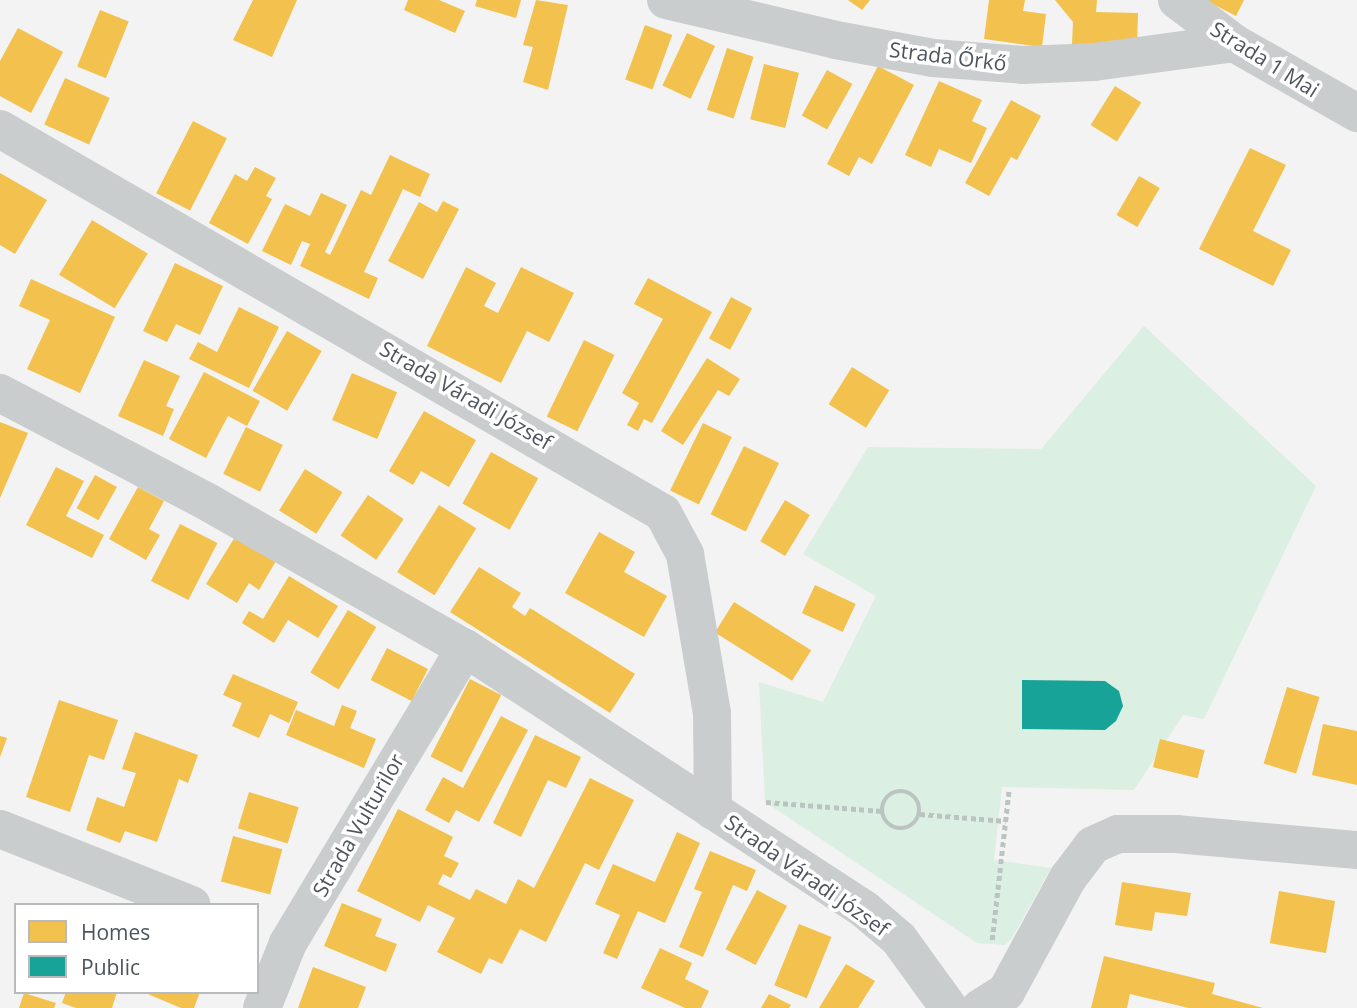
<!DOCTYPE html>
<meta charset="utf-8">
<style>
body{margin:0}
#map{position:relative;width:1357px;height:1008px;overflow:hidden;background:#f3f3f3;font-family:"Open Sans",sans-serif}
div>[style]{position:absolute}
.green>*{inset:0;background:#dbefe2}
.homes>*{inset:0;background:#f2c14e;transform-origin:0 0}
.public>*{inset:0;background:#17a398}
.path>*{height:4.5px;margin-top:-2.25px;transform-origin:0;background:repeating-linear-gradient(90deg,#bbc4c1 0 5px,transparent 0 8.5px)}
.path>.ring{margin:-2.25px;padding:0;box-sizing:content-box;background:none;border:4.5px solid #bbc4c1;border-radius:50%}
.minor>*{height:38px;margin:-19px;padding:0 19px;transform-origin:19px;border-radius:19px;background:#cacdce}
span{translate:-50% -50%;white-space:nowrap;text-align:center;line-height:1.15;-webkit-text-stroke:7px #fff;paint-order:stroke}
.street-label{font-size:21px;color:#4c555d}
.legend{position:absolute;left:14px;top:903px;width:245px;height:91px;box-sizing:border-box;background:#fff;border:2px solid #b7bbbe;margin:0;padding:9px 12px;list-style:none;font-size:21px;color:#4c555d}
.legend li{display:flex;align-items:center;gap:14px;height:35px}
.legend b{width:35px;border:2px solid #b7bbbe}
</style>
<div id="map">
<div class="green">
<i style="clip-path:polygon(1144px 326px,1316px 486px,1204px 719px,1183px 715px,1134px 790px,1002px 787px,994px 860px,1051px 868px,1012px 938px,1005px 945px,977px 943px,765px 802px,759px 682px,823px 702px,876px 596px,803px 554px,868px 447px,1041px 449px)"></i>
</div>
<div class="homes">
<i style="clip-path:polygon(253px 0,297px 0,272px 57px,233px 40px)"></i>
<i style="clip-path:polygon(408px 0,439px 0,465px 11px,455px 33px,404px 10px)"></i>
<i style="clip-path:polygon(477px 0,521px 0,516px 18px,475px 6px)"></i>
<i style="clip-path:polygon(536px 0,568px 5px,548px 90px,523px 82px,533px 47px,523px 45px)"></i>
<i style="clip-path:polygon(848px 0,870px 0,862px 10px)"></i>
<i style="clip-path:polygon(989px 0,1025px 0,1023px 11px,1046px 14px,1042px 47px,984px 39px)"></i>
<i style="clip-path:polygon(1055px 0,1097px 0,1096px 12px,1138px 13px,1137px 46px,1072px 44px,1073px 22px)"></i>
<i style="clip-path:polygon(1205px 0,1244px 0,1236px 16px)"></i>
<i style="left:100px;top:10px;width:31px;height:61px;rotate:22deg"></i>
<i style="left:645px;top:25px;width:29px;height:58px;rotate:20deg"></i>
<i style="clip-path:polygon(18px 28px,63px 52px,31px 113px,0 96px,0 61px)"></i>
<i style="left:687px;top:33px;width:31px;height:58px;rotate:25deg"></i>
<i style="left:727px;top:48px;width:28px;height:65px;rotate:18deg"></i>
<i style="left:764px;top:64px;width:36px;height:57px;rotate:14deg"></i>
<i style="clip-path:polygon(878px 66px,914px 85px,872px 164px,859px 157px,849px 176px,827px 164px)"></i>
<i style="left:827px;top:70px;width:29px;height:52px;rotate:29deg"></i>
<i style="left:65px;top:78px;width:49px;height:51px;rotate:24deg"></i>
<i style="clip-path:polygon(939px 81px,982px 100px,972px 121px,987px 128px,971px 163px,939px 149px,931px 167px,905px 155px)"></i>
<i style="left:1115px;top:86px;width:31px;height:46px;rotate:32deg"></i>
<i style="clip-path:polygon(1011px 100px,1041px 116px,1017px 160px,1011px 157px,989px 196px,965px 183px)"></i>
<i style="left:193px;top:121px;width:38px;height:81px;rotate:27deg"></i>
<i style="clip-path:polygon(1250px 148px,1286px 165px,1253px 231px,1291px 250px,1273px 286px,1199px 249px)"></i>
<i style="clip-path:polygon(390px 155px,430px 174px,420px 197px,403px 189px,364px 272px,378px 278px,369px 299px,300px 266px,310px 244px,302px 241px,291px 265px,262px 251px,285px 204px,310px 216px,321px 193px,347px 205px,325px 252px,330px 255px,361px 190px,371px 195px)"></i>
<i style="clip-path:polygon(255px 167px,276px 178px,266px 196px,272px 199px,248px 244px,209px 223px,235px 174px,247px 181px)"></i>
<i style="clip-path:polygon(0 173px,47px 200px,15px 254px,0 245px)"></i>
<i style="left:1139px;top:176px;width:24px;height:45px;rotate:30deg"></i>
<i style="clip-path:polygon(443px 201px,459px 209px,423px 279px,388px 261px,419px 202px,437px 212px)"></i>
<i style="left:92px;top:220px;width:65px;height:64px;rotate:31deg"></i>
<i style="clip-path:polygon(175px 263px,223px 286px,200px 335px,176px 324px,167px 342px,143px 331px)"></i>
<i style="clip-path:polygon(466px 267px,496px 283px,484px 306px,498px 313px,521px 267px,574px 293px,549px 342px,527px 331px,501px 383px,427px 346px)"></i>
<i style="clip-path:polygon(648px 278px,712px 312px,652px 423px,644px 419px,638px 431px,627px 425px,639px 403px,622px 393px,663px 319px,634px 304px)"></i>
<i style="clip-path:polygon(31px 279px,115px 317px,80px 393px,27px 369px,50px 320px,19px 306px)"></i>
<i style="left:731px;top:297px;width:24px;height:47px;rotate:28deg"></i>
<i style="clip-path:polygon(239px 307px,279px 327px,249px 388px,189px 359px,198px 342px,217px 352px)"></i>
<i style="left:287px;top:331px;width:40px;height:69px;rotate:30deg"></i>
<i style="left:584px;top:340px;width:34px;height:85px;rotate:26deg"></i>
<i style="clip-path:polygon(707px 358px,740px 379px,729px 396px,718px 390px,683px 445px,661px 431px)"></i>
<i style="clip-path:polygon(144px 360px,180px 376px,166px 406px,174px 409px,163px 436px,118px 416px)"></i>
<i style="left:852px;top:367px;width:44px;height:44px;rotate:32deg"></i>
<i style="clip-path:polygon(204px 372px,260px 401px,247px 426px,228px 416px,206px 458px,169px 439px)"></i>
<i style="left:352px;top:373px;width:49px;height:51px;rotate:23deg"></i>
<i style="clip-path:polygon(424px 411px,476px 440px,449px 487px,421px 471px,413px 485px,389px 471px)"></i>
<i style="clip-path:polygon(0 422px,28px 433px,0 498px)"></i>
<i style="left:703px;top:423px;width:32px;height:75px;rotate:26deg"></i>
<i style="left:246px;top:427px;width:41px;height:52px;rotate:26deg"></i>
<i style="left:744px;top:446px;width:39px;height:76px;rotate:26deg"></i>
<i style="left:491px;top:452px;width:54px;height:59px;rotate:29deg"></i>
<i style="clip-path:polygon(56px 467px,84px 481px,66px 516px,104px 535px,92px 558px,26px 525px)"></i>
<i style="left:305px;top:469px;width:44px;height:49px;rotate:32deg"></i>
<i style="left:95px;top:475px;width:25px;height:38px;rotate:29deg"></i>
<i style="clip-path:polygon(138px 487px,164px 501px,149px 529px,160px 535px,146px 560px,109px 539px)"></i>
<i style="left:368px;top:495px;width:43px;height:49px;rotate:34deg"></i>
<i style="left:785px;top:500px;width:29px;height:48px;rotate:31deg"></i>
<i style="left:439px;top:505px;width:44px;height:79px;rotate:32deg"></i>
<i style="left:180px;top:524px;width:42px;height:64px;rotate:27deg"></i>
<i style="clip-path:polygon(599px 532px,635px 552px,624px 572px,667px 596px,644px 637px,565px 593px)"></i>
<i style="clip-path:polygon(235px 537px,276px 561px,259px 590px,249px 583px,237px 603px,206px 584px)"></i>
<i style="clip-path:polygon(479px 567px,521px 593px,512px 607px,525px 616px,530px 608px,635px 674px,610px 713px,450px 612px)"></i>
<i style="clip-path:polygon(289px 576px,338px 606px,318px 638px,288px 620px,274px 643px,242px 623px,249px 611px,263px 619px)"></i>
<i style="left:815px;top:585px;width:45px;height:31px;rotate:25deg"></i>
<i style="left:734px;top:602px;width:91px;height:36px;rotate:32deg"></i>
<i style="left:348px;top:610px;width:33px;height:73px;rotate:31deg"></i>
<i style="left:387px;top:648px;width:46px;height:36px;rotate:27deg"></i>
<i style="clip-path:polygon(233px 674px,298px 702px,289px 723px,270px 714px,259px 738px,232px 726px,242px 703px,223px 695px)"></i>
<i style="left:470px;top:679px;width:35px;height:87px;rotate:27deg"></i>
<i style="left:1287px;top:687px;width:34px;height:80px;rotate:17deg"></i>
<i style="clip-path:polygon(59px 700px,118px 720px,104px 760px,89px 755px,70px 812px,26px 797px)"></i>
<i style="clip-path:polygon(342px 705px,357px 711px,350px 728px,376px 739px,364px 768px,286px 735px,296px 710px,334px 726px)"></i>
<i style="clip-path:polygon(501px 716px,528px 730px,479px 822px,456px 810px,449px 823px,425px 810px,443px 777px,463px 788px)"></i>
<i style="clip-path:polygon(1323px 724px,1357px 731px,1357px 785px,1312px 775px)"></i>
<i style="clip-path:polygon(135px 732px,198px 755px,188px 783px,179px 779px,157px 842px,125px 831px,120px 843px,86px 830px,97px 797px,124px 807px,136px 773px,122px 769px)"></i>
<i style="clip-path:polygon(535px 735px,581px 757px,566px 788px,548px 780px,521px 837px,493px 823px)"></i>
<i style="clip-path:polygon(0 736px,7px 738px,0 757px)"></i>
<i style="left:1160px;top:739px;width:46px;height:29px;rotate:14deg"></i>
<i style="clip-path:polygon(590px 778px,634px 800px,599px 870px,585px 863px,546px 942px,520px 929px,502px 964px,489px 958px,481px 974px,437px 952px,455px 918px,428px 905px,420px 922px,357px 891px,398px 809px,453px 837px,444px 856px,459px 863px,451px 878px,443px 874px,438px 884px,470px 900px,476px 889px,506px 904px,518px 879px,534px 888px)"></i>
<i style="left:249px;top:792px;width:52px;height:38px;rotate:17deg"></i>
<i style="clip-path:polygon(677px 832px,700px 843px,665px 923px,638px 911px,617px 959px,603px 953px,620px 915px,595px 904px,613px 864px,655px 882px)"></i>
<i style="left:233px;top:836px;width:51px;height:47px;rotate:15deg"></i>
<i style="clip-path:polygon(710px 851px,756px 870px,747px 891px,733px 885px,703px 957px,679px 947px,702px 892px,694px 889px)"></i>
<i style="clip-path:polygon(1122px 882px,1191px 893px,1187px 916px,1155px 912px,1152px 931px,1115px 925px)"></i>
<i style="left:757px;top:890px;width:34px;height:67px;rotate:28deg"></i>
<i style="left:1279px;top:891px;width:57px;height:53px;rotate:10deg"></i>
<i style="clip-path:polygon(342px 903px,382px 919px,375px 936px,397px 944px,386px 972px,324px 946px)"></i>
<i style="left:799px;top:924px;width:35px;height:66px;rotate:22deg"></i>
<i style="clip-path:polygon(660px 948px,692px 963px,685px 979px,709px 991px,701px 1008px,685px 1008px,641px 988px)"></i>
<i style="clip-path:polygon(1104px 956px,1215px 983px,1212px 994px,1263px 1008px,1189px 1008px,1130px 994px,1127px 1008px,1091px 1008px)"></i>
<i style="clip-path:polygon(846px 964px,875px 981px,858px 1008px,819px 1008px)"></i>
<i style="clip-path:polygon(313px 967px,366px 987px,358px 1008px,298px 1008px)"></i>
<i style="clip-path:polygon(66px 992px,117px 992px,112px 1008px,76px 1008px,62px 1003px)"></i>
<i style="clip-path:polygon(143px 992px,200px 992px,194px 1008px,181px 1008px)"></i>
<i style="clip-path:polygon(24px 993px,56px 1003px,54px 1008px,19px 1008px)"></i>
<i style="clip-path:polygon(769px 994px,791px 1005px,789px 1008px,761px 1008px)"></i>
</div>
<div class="public">
<i style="clip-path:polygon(1022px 680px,1105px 681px,1119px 691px,1123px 706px,1116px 721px,1105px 730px,1022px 729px)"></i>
</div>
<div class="path">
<i class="ring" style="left:882px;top:791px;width:33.5px;height:33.5px"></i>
<i style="left:766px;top:802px;width:116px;rotate:4.4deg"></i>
<i style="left:920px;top:814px;width:86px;rotate:4.7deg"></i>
<i style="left:992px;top:940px;width:153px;rotate:-83.6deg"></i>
</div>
<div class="minor">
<i style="left:666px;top:0;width:175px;rotate:13.2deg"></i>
<i style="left:836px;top:40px;width:99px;rotate:10.5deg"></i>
<i style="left:933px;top:58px;width:91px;rotate:4.4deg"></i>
<i style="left:1024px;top:65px;width:70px;rotate:-2.5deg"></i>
<i style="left:1094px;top:62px;width:141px;rotate:-7.7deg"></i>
<i style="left:1177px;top:0;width:71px;rotate:37deg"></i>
<i style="left:1234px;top:43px;width:142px;rotate:29.6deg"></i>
<i style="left:0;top:129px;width:766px;rotate:30.08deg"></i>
<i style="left:663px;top:513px;width:47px;rotate:61.8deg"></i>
<i style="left:685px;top:554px;width:162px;rotate:80.4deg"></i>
<i style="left:712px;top:714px;width:97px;rotate:89.4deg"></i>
<i style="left:0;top:393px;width:238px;rotate:27.7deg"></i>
<i style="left:211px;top:504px;width:292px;rotate:29.6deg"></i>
<i style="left:465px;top:648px;width:477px;rotate:33.2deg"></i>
<i style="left:864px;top:909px;width:46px;rotate:40.6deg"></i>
<i style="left:899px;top:939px;width:85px;rotate:54.1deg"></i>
<i style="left:0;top:829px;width:206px;rotate:21.6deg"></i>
<i style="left:262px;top:1008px;width:70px;rotate:-68.2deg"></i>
<i style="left:288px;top:943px;width:344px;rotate:-59deg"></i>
<i style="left:980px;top:1008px;width:31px;rotate:-32deg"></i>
<i style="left:1006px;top:992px;width:130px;rotate:-61.5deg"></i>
<i style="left:1068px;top:878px;width:41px;rotate:-52.9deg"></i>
<i style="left:1093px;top:845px;width:27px;rotate:-24deg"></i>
<i style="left:1118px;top:834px;width:58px"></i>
<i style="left:1176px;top:834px;width:182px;rotate:5.1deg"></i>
</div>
<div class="street-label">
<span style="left:948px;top:56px;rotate:7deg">Strada Őrkő</span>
<span style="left:1265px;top:59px;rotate:32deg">Strada 1 Mai</span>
<span style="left:466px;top:395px;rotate:30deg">Strada Váradi József</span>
<span style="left:358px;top:825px;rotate:-60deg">Strada Vulturilor</span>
<span style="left:807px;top:875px;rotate:35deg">Strada Váradi József</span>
</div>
<ul class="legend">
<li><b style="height:19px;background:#f2c14e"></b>Homes</li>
<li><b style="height:19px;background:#17a398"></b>Public</li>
</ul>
</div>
